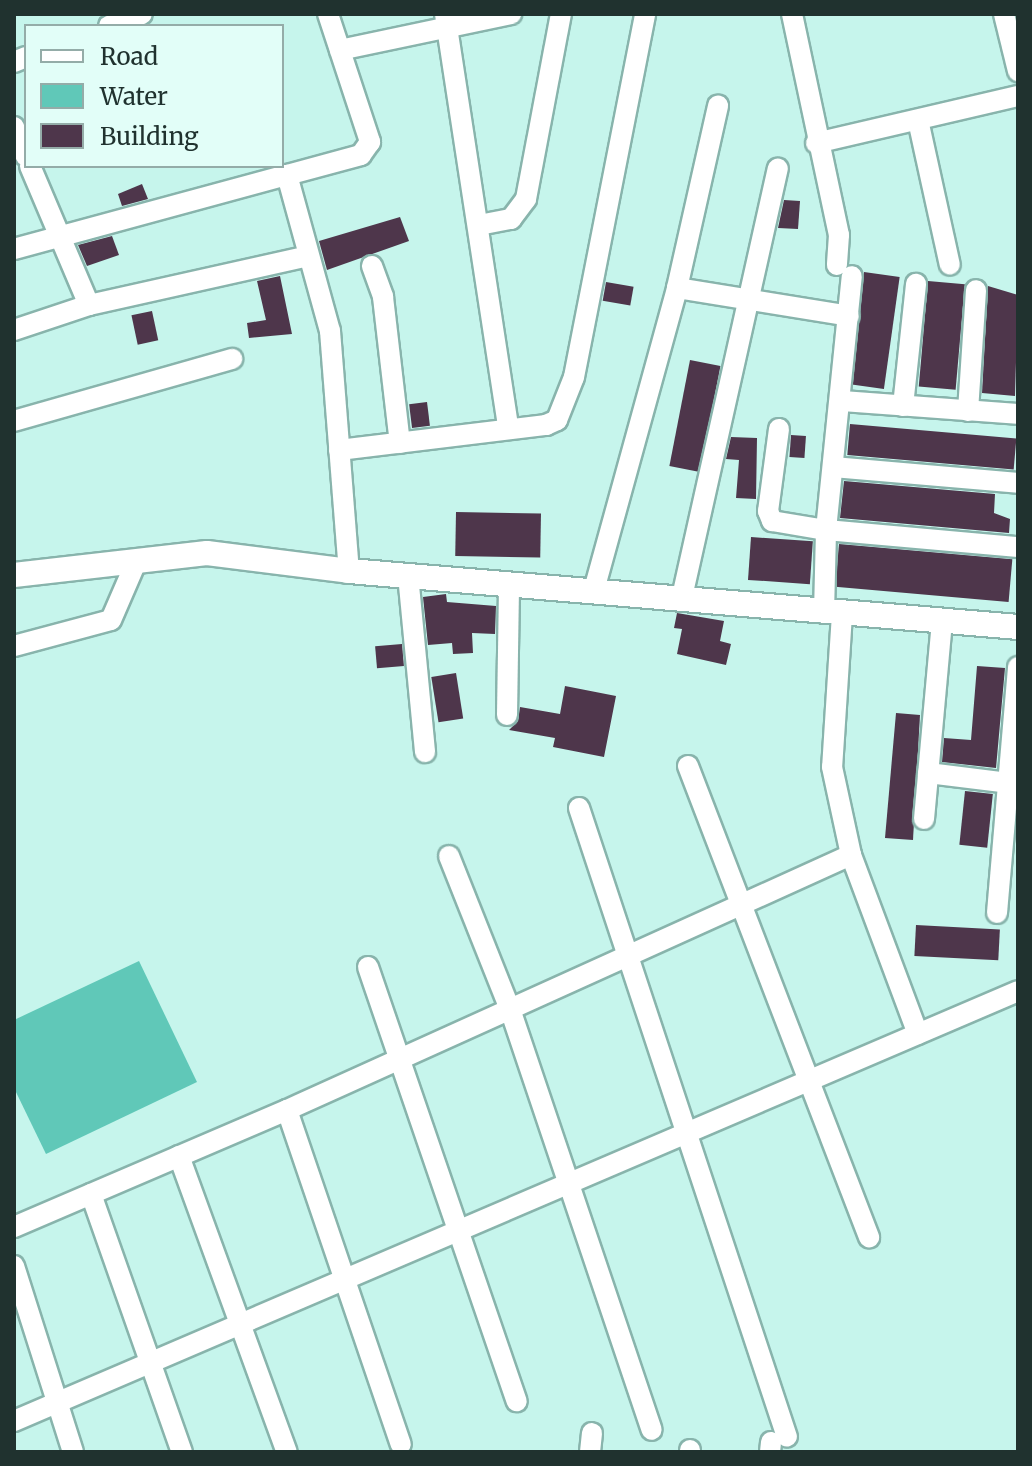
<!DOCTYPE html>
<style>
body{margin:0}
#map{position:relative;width:1032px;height:1466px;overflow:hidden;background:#c6f5ec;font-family:Merriweather,serif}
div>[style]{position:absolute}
.water>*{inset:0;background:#60c8b8}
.building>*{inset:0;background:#4e364b;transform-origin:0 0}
.roads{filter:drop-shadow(2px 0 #88b4ac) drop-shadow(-2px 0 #88b4ac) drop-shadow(0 2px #88b4ac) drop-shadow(0 -2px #88b4ac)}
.minor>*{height:20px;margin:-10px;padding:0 10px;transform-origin:10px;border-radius:10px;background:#fff}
.tertiary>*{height:24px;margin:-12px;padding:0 12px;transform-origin:12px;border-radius:12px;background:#fff}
span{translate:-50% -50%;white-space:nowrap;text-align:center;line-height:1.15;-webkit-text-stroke:8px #e2fef8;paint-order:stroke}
.frame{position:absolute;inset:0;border:16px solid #20322f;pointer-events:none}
.legend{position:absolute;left:24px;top:24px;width:260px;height:144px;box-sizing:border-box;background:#e2fef8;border:2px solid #94aca8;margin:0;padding:10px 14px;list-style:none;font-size:24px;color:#20322f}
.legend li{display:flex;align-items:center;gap:16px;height:40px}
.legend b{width:40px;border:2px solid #94aca8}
</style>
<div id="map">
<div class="water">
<i style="clip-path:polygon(139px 961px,197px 1082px,46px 1154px,14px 1088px,14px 1020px)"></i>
</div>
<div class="building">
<i style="clip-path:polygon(142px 184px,148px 199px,122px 206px,118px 194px)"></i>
<i style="clip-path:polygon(784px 200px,800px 201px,798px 229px,778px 228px)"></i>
<i style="clip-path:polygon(400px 217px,409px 241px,327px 270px,319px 241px)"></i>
<i style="clip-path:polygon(112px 236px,119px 255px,87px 266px,78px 245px)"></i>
<i style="left:864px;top:272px;width:36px;height:113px;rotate:8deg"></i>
<i style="clip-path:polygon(280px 276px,292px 334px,249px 338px,247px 323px,266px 320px,257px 281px)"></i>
<i style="left:928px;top:281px;width:37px;height:106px;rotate:5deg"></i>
<i style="left:606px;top:282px;width:28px;height:19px;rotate:10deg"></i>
<i style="clip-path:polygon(988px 286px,1018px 295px,1015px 396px,982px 393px)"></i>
<i style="left:152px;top:311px;width:30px;height:21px;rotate:78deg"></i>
<i style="left:690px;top:360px;width:31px;height:108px;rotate:11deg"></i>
<i style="left:427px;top:402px;width:24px;height:18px;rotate:83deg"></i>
<i style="left:850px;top:424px;width:167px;height:31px;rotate:5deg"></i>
<i style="left:791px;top:435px;width:15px;height:22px;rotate:4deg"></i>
<i style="clip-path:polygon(731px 437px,757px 438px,756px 499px,736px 498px,739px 460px,726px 459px)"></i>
<i style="clip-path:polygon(844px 481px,995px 494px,994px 513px,1010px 519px,1009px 533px,840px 518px)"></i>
<i style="left:456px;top:512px;width:85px;height:44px;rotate:1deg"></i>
<i style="left:751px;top:537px;width:62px;height:43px;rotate:4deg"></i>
<i style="left:839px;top:544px;width:174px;height:43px;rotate:5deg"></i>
<i style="clip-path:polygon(446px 594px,447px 602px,496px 606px,495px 634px,472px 633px,473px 653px,453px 654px,452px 643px,428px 645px,423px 597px)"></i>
<i style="clip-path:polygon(677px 613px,724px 621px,720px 641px,731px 644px,726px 665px,677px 654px,682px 629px,674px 628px)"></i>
<i style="left:402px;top:644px;width:22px;height:27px;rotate:85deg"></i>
<i style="clip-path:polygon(977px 666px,1005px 668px,996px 768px,942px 762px,944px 738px,971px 740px)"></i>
<i style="left:456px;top:673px;width:46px;height:25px;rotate:81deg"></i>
<i style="clip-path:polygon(565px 686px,616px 696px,604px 757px,553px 747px,555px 738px,509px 730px,518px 721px,520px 707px,560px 714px)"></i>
<i style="clip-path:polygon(896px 713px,920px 715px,913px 840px,885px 838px)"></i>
<i style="left:965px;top:791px;width:28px;height:54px;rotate:6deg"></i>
<i style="left:916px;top:925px;width:84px;height:31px;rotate:3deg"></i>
</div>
<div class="roads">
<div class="minor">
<i style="left:328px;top:14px;width:135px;rotate:71.8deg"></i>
<i style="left:370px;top:142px;width:16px;rotate:125deg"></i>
<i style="left:361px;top:155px;width:77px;rotate:164.9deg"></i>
<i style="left:287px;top:175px;width:162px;rotate:74.6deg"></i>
<i style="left:330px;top:331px;width:241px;rotate:85.5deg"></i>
<i style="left:445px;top:14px;width:419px;rotate:81.3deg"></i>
<i style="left:792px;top:14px;width:226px;rotate:78deg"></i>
<i style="left:839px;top:235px;width:30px;rotate:94deg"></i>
<i style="left:1004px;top:14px;width:59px;rotate:76.2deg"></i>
<i style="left:109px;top:26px;width:35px;rotate:-20deg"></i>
<i style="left:340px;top:50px;width:175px;rotate:-11.9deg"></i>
<i style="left:14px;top:62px;width:13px;rotate:-23deg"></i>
<i style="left:918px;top:120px;width:148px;rotate:77.6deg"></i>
<i style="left:14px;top:127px;width:31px;rotate:68deg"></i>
<i style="left:816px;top:143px;width:207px;rotate:-13.1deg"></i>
<i style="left:30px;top:166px;width:151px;rotate:67deg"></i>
<i style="left:479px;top:225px;width:33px;rotate:-11deg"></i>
<i style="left:511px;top:219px;width:25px;rotate:-53deg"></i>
<i style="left:526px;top:199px;width:188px;rotate:-79.3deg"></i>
<i style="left:14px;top:249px;width:283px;rotate:-15.2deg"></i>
<i style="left:372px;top:266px;width:33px;rotate:70deg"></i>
<i style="left:383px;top:297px;width:147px;rotate:83.4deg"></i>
<i style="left:677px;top:288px;width:174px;rotate:9.2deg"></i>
<i style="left:14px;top:330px;width:79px;rotate:-18.4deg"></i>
<i style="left:89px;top:305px;width:225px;rotate:-12.6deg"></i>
<i style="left:842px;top:401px;width:176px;rotate:4.2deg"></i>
<i style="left:903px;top:406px;width:123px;rotate:-83.9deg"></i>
<i style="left:968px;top:411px;width:121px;rotate:-86.2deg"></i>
<i style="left:14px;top:421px;width:227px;rotate:-15.9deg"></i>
<i style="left:779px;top:429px;width:83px;rotate:97.6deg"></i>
<i style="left:768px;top:511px;width:11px;rotate:68deg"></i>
<i style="left:772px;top:521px;width:55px;rotate:9.5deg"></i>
<i style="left:826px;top:530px;width:193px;rotate:5.1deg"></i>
<i style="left:339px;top:450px;width:209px;rotate:-6.9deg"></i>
<i style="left:546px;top:425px;width:12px;rotate:-24deg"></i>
<i style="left:557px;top:420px;width:46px;rotate:-68.4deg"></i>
<i style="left:574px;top:377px;width:370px;rotate:-78.9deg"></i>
<i style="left:833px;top:467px;width:186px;rotate:4.9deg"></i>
<i style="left:408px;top:575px;width:178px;rotate:84.5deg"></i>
<i style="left:594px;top:590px;width:313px;rotate:-74.6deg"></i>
<i style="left:677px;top:288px;width:187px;rotate:-77.3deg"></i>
<i style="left:682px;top:597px;width:439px;rotate:-77.4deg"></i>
<i style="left:824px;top:613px;width:83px;rotate:-88.6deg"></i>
<i style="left:826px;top:530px;width:255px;rotate:-84.2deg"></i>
<i style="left:842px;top:614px;width:153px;rotate:93.7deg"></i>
<i style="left:832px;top:767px;width:90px;rotate:77.8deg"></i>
<i style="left:851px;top:855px;width:191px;rotate:69.5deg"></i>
<i style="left:14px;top:646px;width:100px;rotate:-15deg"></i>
<i style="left:111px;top:620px;width:65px;rotate:-66.6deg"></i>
<i style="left:507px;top:715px;width:132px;rotate:-89.1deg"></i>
<i style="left:688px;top:766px;width:505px;rotate:68.98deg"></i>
<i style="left:928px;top:773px;width:91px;rotate:7deg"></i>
<i style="left:579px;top:808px;width:662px;rotate:71.7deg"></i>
<i style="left:924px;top:819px;width:200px;rotate:-84.8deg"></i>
<i style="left:449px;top:856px;width:165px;rotate:68.3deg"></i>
<i style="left:510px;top:1009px;width:444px;rotate:71.4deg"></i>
<i style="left:997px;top:913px;width:247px;rotate:-85.1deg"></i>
<i style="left:368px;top:967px;width:459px;rotate:71.1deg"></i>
<i style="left:287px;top:1110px;width:353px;rotate:71.2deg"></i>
<i style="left:179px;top:1156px;width:315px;rotate:70deg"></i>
<i style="left:91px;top:1194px;width:274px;rotate:70.6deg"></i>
<i style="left:14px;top:1227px;width:297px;rotate:-23.2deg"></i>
<i style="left:287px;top:1110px;width:619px;rotate:-24.33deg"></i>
<i style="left:14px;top:1266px;width:195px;rotate:72.4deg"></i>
<i style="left:14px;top:1421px;width:1092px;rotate:-23.18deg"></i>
<i style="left:590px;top:1452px;width:19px;rotate:-84deg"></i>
<i style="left:690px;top:1452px;width:2px;rotate:-90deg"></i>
<i style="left:770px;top:1452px;width:10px;rotate:-84deg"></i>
</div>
<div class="tertiary">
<i style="left:14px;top:575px;width:194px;rotate:-6.5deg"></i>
<i style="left:207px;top:553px;width:143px;rotate:7.2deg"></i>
<i style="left:349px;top:571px;width:671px;rotate:4.78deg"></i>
</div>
</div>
<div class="frame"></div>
<ul class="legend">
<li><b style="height:10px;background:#fff"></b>Road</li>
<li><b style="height:22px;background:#60c8b8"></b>Water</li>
<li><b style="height:22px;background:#4e364b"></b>Building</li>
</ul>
</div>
